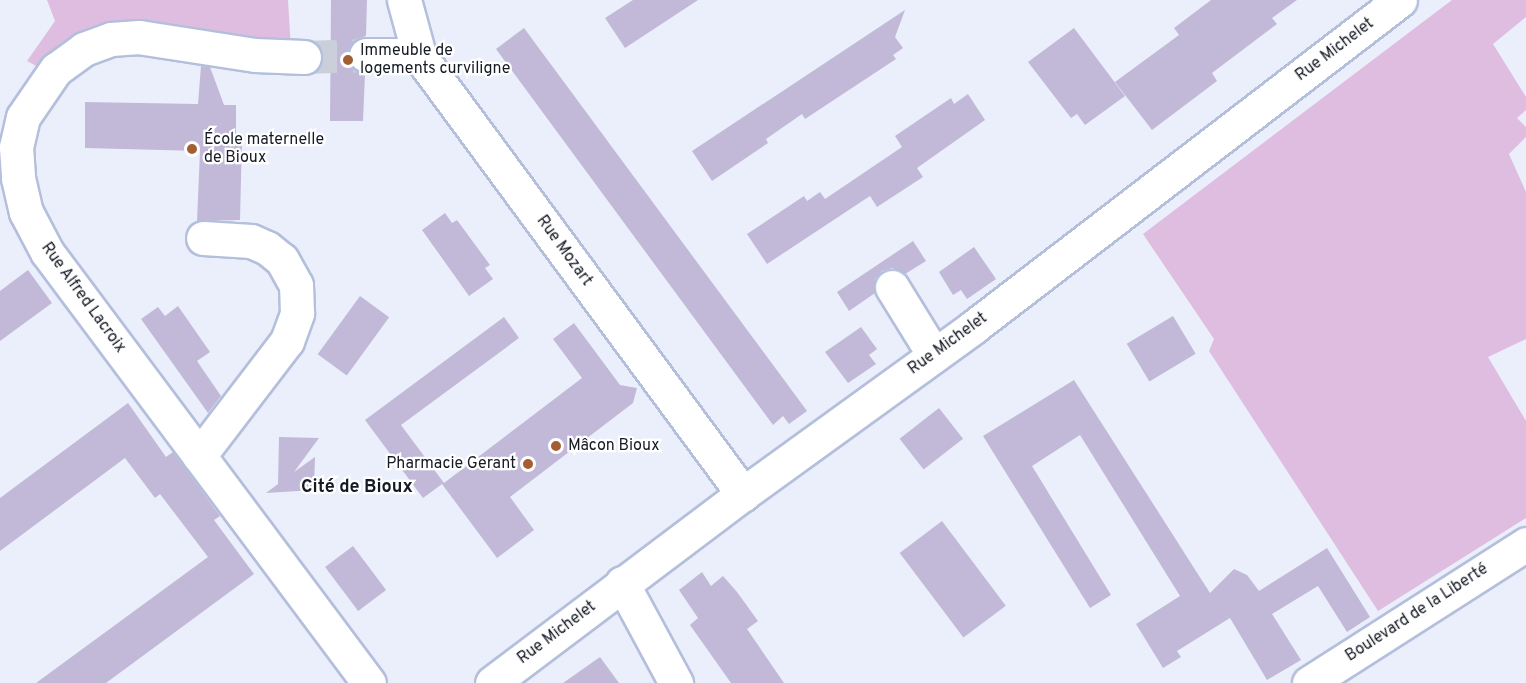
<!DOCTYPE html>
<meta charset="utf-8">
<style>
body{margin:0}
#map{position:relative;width:1526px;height:683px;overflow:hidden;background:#eaeffb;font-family:Overpass,sans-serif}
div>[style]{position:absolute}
.green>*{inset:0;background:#dfbde0}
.building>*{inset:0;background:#c1b9d7;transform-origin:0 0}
.minor-tunnel>*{height:33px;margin-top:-16.5px;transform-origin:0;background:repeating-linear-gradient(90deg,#cacfdb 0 33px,transparent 0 49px)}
.roads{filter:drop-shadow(2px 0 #b4bfdc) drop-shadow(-2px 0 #b4bfdc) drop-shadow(0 2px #b4bfdc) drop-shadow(0 -2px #b4bfdc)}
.minor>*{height:33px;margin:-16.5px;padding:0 16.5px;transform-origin:16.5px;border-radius:16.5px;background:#fff}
.major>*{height:33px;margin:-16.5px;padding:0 16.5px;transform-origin:16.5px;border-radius:16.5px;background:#fff}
.dots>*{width:16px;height:16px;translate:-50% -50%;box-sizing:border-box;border:3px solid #fff;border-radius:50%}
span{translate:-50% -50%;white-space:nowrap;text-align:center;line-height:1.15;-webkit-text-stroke:4.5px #fff;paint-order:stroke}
.street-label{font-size:16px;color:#161a24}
.poi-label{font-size:16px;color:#161a24}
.left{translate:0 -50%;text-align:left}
.right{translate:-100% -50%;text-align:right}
.neighbourhood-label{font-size:18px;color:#161a24;font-weight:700}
</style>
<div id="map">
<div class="green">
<i style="clip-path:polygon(47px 0,288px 0,291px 49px,144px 30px,40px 68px,27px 61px,55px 21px)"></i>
<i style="clip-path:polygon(1452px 0,1526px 0,1526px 17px,1493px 44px,1526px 97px,1526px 110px,1517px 118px,1526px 127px,1526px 137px,1509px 154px,1526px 192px,1526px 339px,1488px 357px,1526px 421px,1526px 518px,1378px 611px,1209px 351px,1214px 339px,1143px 234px)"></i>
</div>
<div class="building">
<i style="clip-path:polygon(331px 0,367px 0,366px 36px,356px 39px,347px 54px,350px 65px,365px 74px,363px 121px,330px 121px)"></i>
<i style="clip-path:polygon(633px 0,698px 0,625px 48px,605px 18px)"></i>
<i style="clip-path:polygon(1211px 0,1297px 0,1272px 18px,1277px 24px,1212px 73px,1217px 81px,1152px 130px,1115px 82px,1179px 35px,1174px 28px)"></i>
<i style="clip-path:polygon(905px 10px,895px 37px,903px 48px,893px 55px,896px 59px,805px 119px,802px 114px,766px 139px,768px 143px,712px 181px,692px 151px)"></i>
<i style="clip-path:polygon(524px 28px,807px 411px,789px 424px,783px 416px,773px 425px,496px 49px)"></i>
<i style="clip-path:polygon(1074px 28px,1125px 96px,1085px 125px,1077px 114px,1071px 118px,1028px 62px)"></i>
<i style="clip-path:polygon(201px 66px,210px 67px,224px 105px,236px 105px,236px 138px,242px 138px,240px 220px,197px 221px,200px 151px,85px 148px,85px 102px,198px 104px)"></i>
<i style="clip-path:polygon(968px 94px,985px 120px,917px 168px,923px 177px,877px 207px,870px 196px,767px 264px,747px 234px,804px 196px,807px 201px,820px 192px,825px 199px,902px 147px,895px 136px,951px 98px,954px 104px)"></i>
<i style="clip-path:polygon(445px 213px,452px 223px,457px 220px,490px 265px,485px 268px,493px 279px,469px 296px,422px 230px)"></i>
<i style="clip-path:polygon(913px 241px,926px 261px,905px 274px,892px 268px,882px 271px,875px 279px,875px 293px,849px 311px,837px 292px)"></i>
<i style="clip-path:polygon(974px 247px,996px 279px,967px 299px,961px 290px,953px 295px,939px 272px)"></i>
<i style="clip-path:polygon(28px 270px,52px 303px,0 341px,0 291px)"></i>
<i style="left:360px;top:296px;width:36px;height:72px;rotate:36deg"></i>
<i style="clip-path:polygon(178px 306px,210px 352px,197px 361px,221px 396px,208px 413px,141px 319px,158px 307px,165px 316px)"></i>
<i style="left:1173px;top:316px;width:44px;height:54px;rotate:59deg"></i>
<i style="clip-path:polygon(504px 317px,519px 338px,401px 425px,444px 483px,582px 378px,553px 339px,574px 323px,620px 385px,637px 388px,633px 403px,510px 497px,534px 530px,497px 558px,442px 484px,423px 498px,365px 420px)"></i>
<i style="clip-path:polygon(861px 327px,877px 349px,869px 355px,876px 364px,848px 383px,825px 352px)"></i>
<i style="clip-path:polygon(1074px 380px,1210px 593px,1234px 569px,1247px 575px,1259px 591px,1327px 548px,1370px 617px,1347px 632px,1318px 586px,1272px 614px,1301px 660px,1267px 680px,1230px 618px,1177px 651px,1181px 657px,1163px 668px,1136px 624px,1180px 596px,1080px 435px,1032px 466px,1111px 595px,1090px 608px,983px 436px)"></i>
<i style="clip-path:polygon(128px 403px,166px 457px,173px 452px,220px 516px,214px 520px,254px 574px,106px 683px,36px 683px,208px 557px,160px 494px,155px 498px,125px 458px,0 551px,0 498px)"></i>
<i style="left:939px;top:408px;width:39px;height:50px;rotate:52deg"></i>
<i style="clip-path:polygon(279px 437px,319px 438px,294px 472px,315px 457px,314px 490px,266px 493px,278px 484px)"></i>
<i style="left:942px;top:521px;width:106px;height:53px;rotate:53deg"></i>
<i style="left:353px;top:546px;width:55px;height:35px;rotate:53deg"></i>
<i style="clip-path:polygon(702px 572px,711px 586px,723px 576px,737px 592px,758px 621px,747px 629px,784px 683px,731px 683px,690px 625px,698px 618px,679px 590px)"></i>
<i style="clip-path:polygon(600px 657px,619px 683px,563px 683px)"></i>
</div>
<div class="minor-tunnel">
<i style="left:304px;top:57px;width:62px;rotate:-1.8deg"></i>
</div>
<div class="roads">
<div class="minor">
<i style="left:404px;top:0;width:57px;rotate:74.7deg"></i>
<i style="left:419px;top:55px;width:546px;rotate:53.57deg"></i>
<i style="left:366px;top:55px;width:53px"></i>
<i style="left:304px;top:57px;width:49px;rotate:-177.7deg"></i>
<i style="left:255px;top:55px;width:117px;rotate:-171.2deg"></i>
<i style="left:139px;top:37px;width:28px;rotate:176deg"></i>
<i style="left:111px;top:39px;width:29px;rotate:160deg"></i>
<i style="left:84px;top:49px;width:34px;rotate:144deg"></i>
<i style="left:56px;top:69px;width:58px;rotate:124.5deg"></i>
<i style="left:23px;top:117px;width:31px;rotate:103deg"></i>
<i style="left:16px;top:147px;width:31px;rotate:86deg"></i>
<i style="left:18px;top:178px;width:35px;rotate:77deg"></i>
<i style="left:26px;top:212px;width:45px;rotate:62.3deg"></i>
<i style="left:47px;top:252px;width:538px;rotate:53.24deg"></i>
<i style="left:892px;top:287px;width:80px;rotate:58.3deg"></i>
<i style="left:199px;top:456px;width:145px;rotate:-52.6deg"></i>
<i style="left:287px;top:341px;width:30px;rotate:-70deg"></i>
<i style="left:297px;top:313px;width:28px;rotate:-92deg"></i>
<i style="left:296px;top:285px;width:29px;rotate:-119deg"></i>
<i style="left:282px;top:260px;width:19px;rotate:-141deg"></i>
<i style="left:267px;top:248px;width:17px;rotate:-156deg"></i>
<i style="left:251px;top:241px;width:48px;rotate:-176.4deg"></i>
<i style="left:622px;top:583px;width:114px;rotate:61.6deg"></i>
<i style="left:492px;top:683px;width:314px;rotate:-37deg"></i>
<i style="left:743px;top:494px;width:283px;rotate:-35.9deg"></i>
<i style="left:972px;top:328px;width:539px;rotate:-37.46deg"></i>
</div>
<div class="major">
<i style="left:1309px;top:683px;width:258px;rotate:-32.6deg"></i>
</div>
</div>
<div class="dots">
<i style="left:348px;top:60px;background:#a35e31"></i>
<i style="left:192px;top:149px;background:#a35e31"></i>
<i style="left:556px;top:446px;background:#a35e31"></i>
<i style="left:528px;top:464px;background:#a35e31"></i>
</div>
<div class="street-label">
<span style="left:1335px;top:50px;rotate:-37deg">Rue Michelet</span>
<span style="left:564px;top:251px;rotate:54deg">Rue Mozart</span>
<span style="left:83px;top:298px;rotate:54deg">Rue Alfred Lacroix</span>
<span style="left:948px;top:344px;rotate:-36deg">Rue Michelet</span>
<span style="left:1417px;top:613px;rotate:-33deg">Boulevard de la Liberté</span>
<span style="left:557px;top:633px;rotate:-37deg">Rue Michelet</span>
</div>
<div class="poi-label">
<span class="left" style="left:360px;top:60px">Immeuble de<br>logements curviligne</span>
<span class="left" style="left:204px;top:149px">École maternelle<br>de Bioux</span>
<span class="left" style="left:568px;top:446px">Mâcon Bioux</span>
<span class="right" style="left:516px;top:464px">Pharmacie Gerant</span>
</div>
<div class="neighbourhood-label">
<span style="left:357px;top:488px">Cité de Bioux</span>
</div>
</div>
